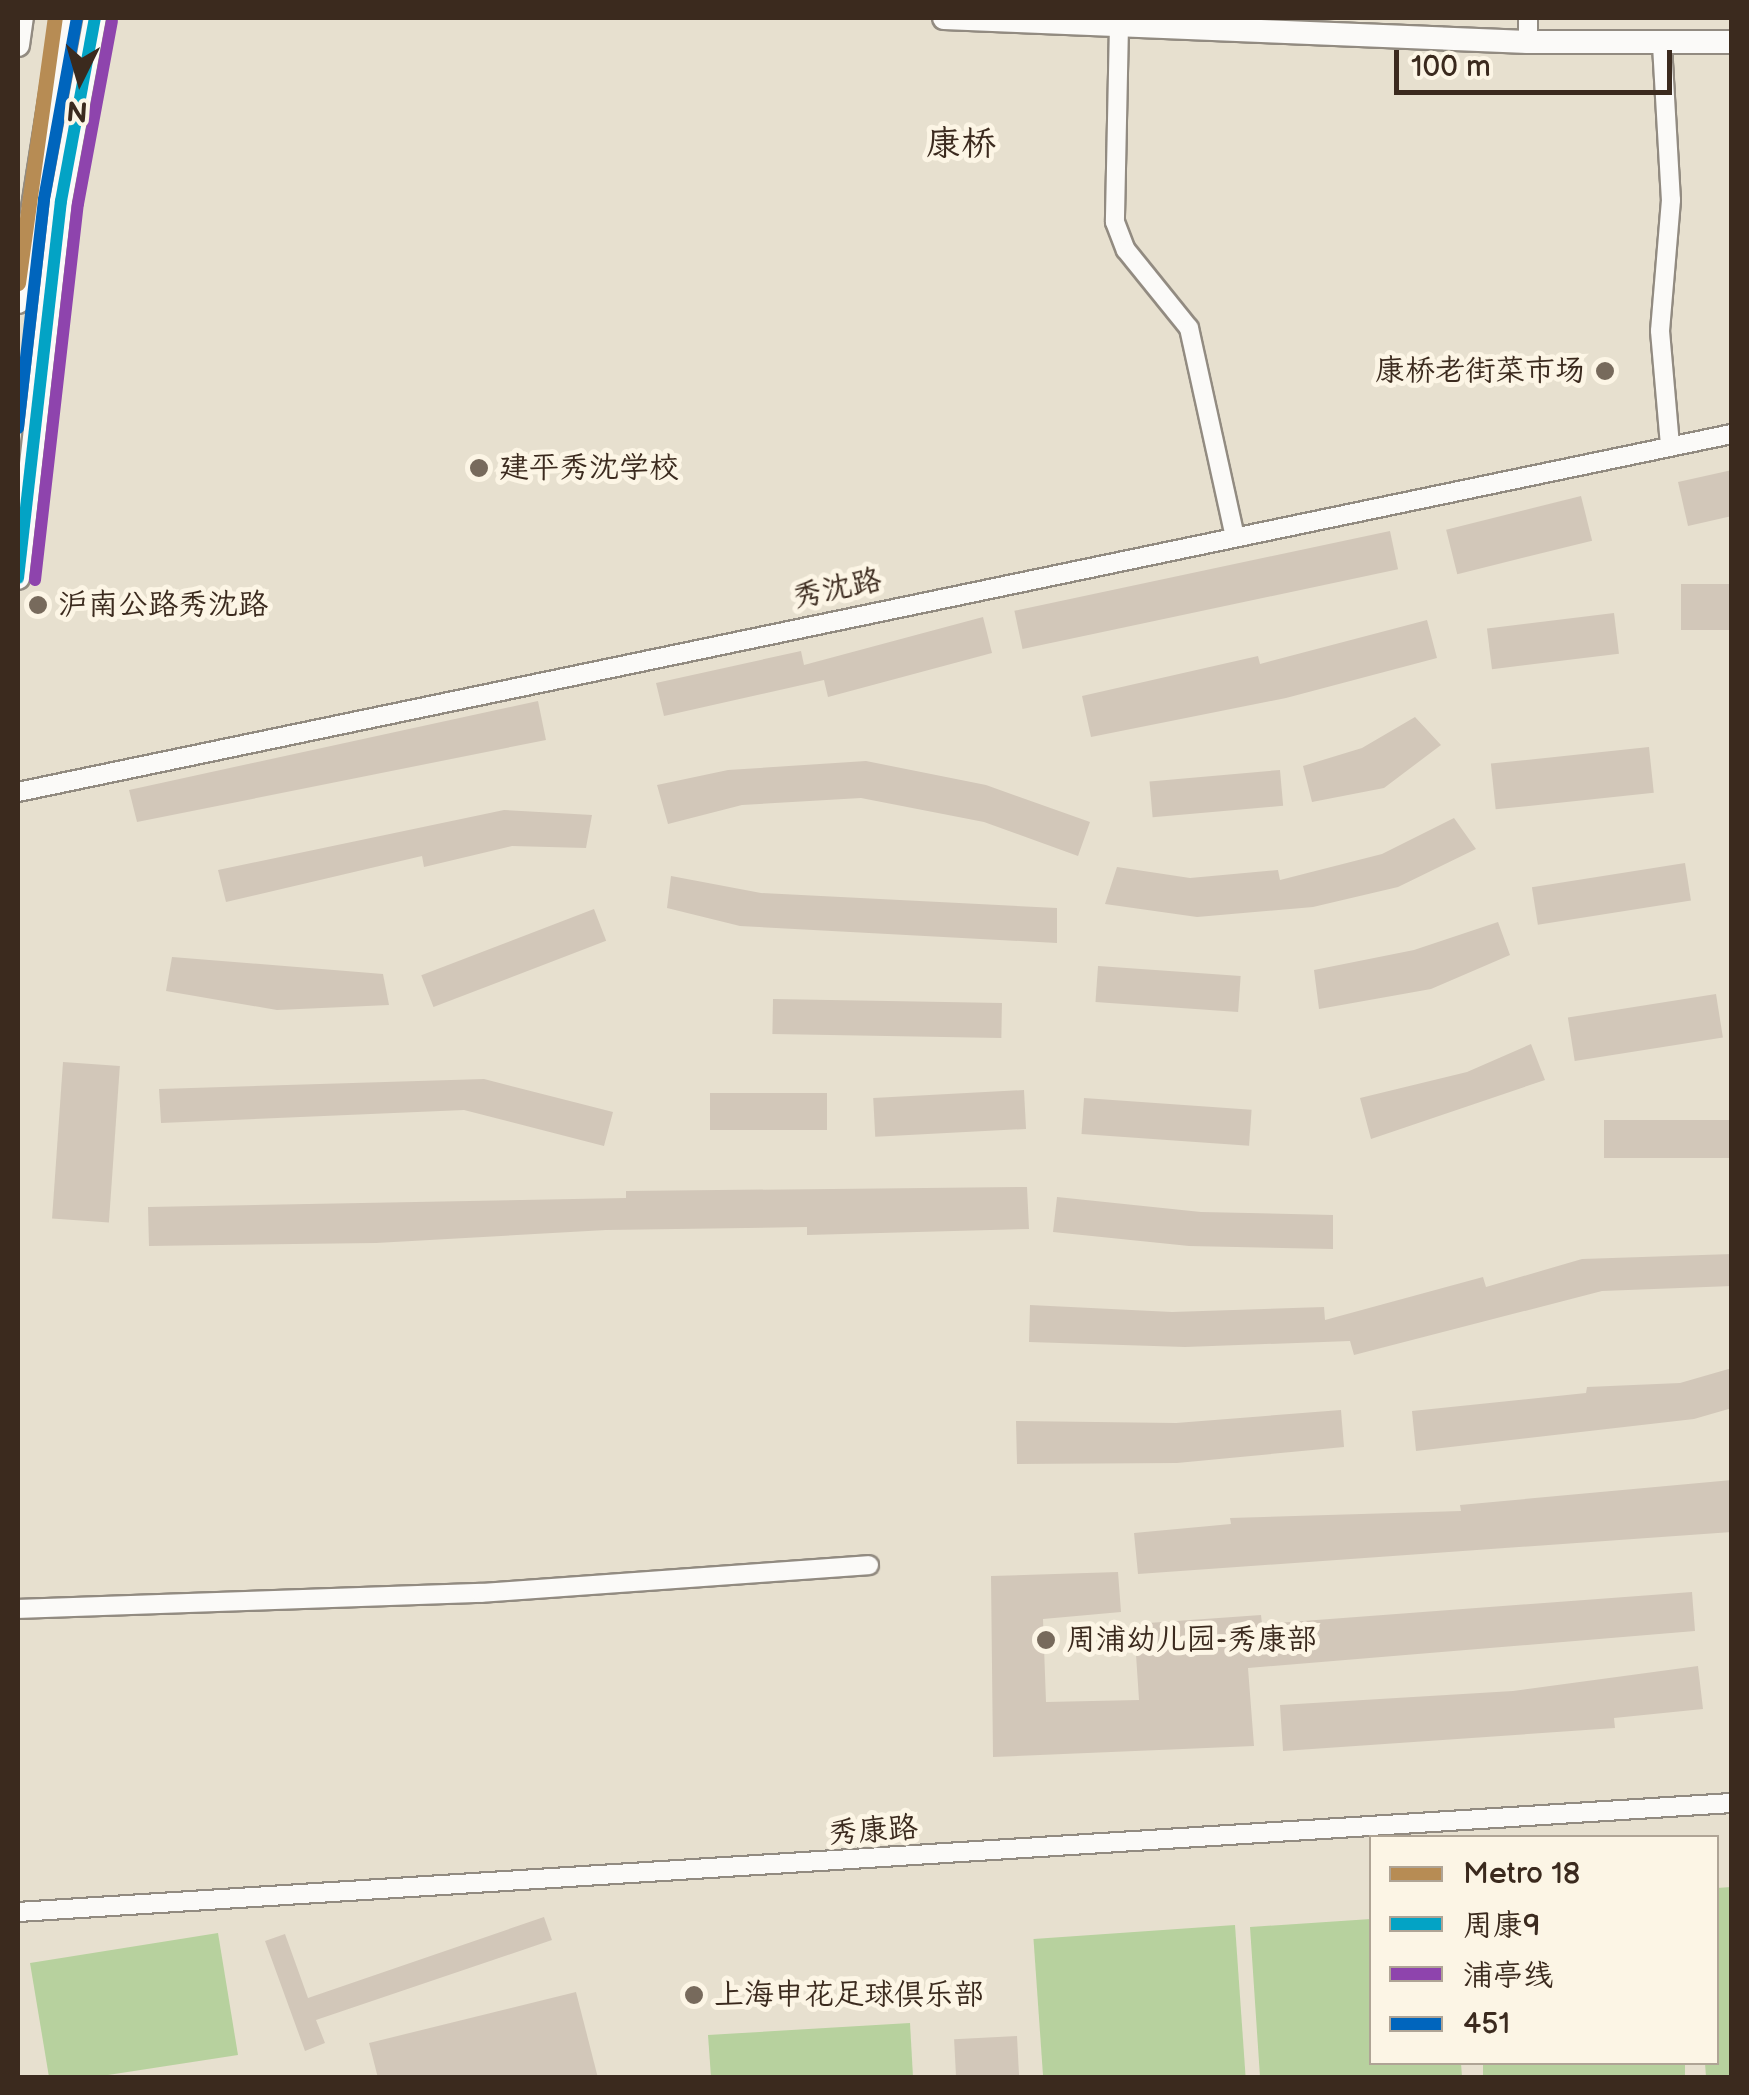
<!DOCTYPE html>
<meta charset="utf-8">
<style>
body{margin:0}
#map{position:relative;width:1749px;height:2095px;overflow:hidden;background:#e7e0cf;font-family:"Balsamiq Sans","LXGW WenKai TC",sans-serif}
div>[style]{position:absolute}
.green>*{inset:0;background:#b7d19e;transform-origin:0 0}
.building>*{inset:0;background:#d2c7b9;transform-origin:0 0}
.roads{filter:drop-shadow(2px 0 #928b81) drop-shadow(-2px 0 #928b81) drop-shadow(0 2px #928b81) drop-shadow(0 -2px #928b81)}
.minor>*{height:18px;margin:-9px;padding:0 9px;transform-origin:9px;border-radius:9px;background:#fbfaf8}
.major>*{height:22px;margin:-11px;padding:0 11px;transform-origin:11px;border-radius:11px;background:#fbfaf8}
.bus-1>*{height:12px;margin:-6px;padding:0 6px;transform-origin:6px;border-radius:6px;background:#03a3c5}
.bus-2>*{height:12px;margin:-6px;padding:0 6px;transform-origin:6px;border-radius:6px;background:#8e44ad}
.bus-3>*{height:12px;margin:-6px;padding:0 6px;transform-origin:6px;border-radius:6px;background:#0065bd}
.metro-1>*{height:15px;margin:-7.5px;padding:0 7.5px;transform-origin:7.5px;border-radius:7.5px;background:#b78c54}
.dots>*{width:28px;height:28px;translate:-50% -50%;box-sizing:border-box;border:5px solid #fcf5e5;border-radius:50%}
span{translate:-50% -50%;white-space:nowrap;text-align:center;line-height:1.15;-webkit-text-stroke:10px #fcf5e5;paint-order:stroke}
.poi-label{font-size:30px;color:#3b2a1e}
.right{translate:-100% -50%;text-align:right}
.left{translate:0 -50%;text-align:left}
.street-label{font-size:30px;color:#3b2a1e}
.quarter-label{font-size:35px;color:#3b2a1e}
.frame{position:absolute;inset:0;border:20px solid #3b2a1e;pointer-events:none}
.legend{position:absolute;left:1369px;top:1835px;width:350px;height:230px;box-sizing:border-box;background:#fcf5e5;border:2px solid #afa495;margin:0;padding:12px 18px;list-style:none;font-size:30px;color:#3b2a1e}
.legend li{display:flex;align-items:center;gap:20px;height:50px}
.legend b{width:50px;border:2px solid #afa495}
.north{position:absolute;left:30px;top:30px;width:100px;height:100px;-webkit-text-stroke:8px #fcf5e5;paint-order:stroke;rotate:185deg;font-size:28px;font-weight:700;line-height:40px;text-align:center;color:#3b2a1e}
.north::after{content:'';display:block;margin:auto;width:35px;height:45px;background:#3b2a1e;clip-path:polygon(50% 0,100% 100%,50% 72%,0 100%)}
.scale{position:absolute;left:1394px;top:50px;width:278px;height:45px;box-sizing:border-box;border:5px solid #3b2a1e;border-top:0;padding-left:12px;font-size:30px;line-height:35px;white-space:nowrap;color:#3b2a1e;-webkit-text-stroke:8px #fcf5e5;paint-order:stroke}
</style>
<div id="map">
<div class="green">
<i style="clip-path:polygon(1731px 1887px,1731px 2077px,1706px 2077px,1705px 2063px,1716px 2062px,1717px 1888px)"></i>
<i style="clip-path:polygon(1371px 1919px,1372px 2062px,1461px 2063px,1462px 2077px,1260px 2077px,1250px 1927px)"></i>
<i style="left:1235px;top:1925px;width:152px;height:202px;rotate:86deg"></i>
<i style="clip-path:polygon(218px 1933px,238px 2055px,95px 2077px,49px 2077px,30px 1963px)"></i>
<i style="clip-path:polygon(910px 2023px,913px 2077px,711px 2077px,708px 2035px)"></i>
<i style="left:1483px;top:2063px;width:202px;height:14px"></i>
</div>
<div class="building">
<i style="clip-path:polygon(1732px 470px,1732px 516px,1688px 526px,1678px 482px)"></i>
<i style="left:1581px;top:496px;width:46px;height:139px;rotate:76deg"></i>
<i style="left:1390px;top:531px;width:39px;height:384px;rotate:78deg"></i>
<i style="left:1732px;top:584px;width:46px;height:51px;rotate:90deg"></i>
<i style="left:1614px;top:613px;width:41px;height:128px;rotate:83deg"></i>
<i style="clip-path:polygon(983px 617px,992px 653px,828px 697px,824px 680px,664px 716px,656px 683px,801px 651px,804px 665px)"></i>
<i style="clip-path:polygon(1427px 620px,1437px 658px,1286px 698px,1091px 737px,1082px 696px,1258px 656px,1260px 664px)"></i>
<i style="clip-path:polygon(538px 701px,546px 740px,137px 822px,129px 790px)"></i>
<i style="clip-path:polygon(1415px 717px,1441px 745px,1384px 788px,1312px 802px,1303px 766px,1362px 748px)"></i>
<i style="left:1649px;top:747px;width:46px;height:159px;rotate:84deg"></i>
<i style="clip-path:polygon(866px 761px,986px 785px,1090px 822px,1078px 856px,984px 822px,861px 798px,742px 805px,668px 824px,657px 785px,728px 770px)"></i>
<i style="left:1280px;top:770px;width:36px;height:131px;rotate:85deg"></i>
<i style="clip-path:polygon(504px 810px,592px 815px,586px 848px,512px 846px,424px 867px,422px 856px,226px 902px,218px 870px)"></i>
<i style="clip-path:polygon(1454px 818px,1476px 849px,1398px 887px,1313px 907px,1197px 917px,1105px 904px,1117px 867px,1190px 878px,1278px 870px,1280px 880px,1382px 854px)"></i>
<i style="left:1685px;top:863px;width:38px;height:155px;rotate:81deg"></i>
<i style="clip-path:polygon(671px 876px,761px 893px,1057px 908px,1057px 943px,740px 926px,667px 908px)"></i>
<i style="left:594px;top:909px;width:34px;height:185px;rotate:69deg"></i>
<i style="clip-path:polygon(1498px 922px,1510px 955px,1431px 989px,1319px 1009px,1314px 970px,1414px 950px)"></i>
<i style="clip-path:polygon(172px 957px,383px 974px,389px 1005px,277px 1010px,166px 991px)"></i>
<i style="left:1098px;top:966px;width:143px;height:36px;rotate:4deg"></i>
<i style="left:1716px;top:994px;width:44px;height:150px;rotate:81deg"></i>
<i style="left:773px;top:999px;width:229px;height:35px;rotate:1deg"></i>
<i style="clip-path:polygon(1531px 1044px,1545px 1080px,1371px 1139px,1360px 1098px,1467px 1072px)"></i>
<i style="left:63px;top:1062px;width:57px;height:157px;rotate:4deg"></i>
<i style="clip-path:polygon(484px 1079px,613px 1112px,604px 1146px,464px 1110px,161px 1123px,159px 1089px)"></i>
<i style="left:1024px;top:1090px;width:39px;height:151px;rotate:87deg"></i>
<i style="left:827px;top:1093px;width:37px;height:117px;rotate:90deg"></i>
<i style="left:1084px;top:1098px;width:168px;height:36px;rotate:4deg"></i>
<i style="left:1732px;top:1120px;width:38px;height:128px;rotate:90deg"></i>
<i style="clip-path:polygon(1027px 1187px,1029px 1229px,807px 1235px,807px 1227px,606px 1230px,376px 1243px,149px 1246px,148px 1207px,626px 1198px,626px 1191px)"></i>
<i style="clip-path:polygon(1057px 1197px,1201px 1212px,1333px 1215px,1333px 1249px,1189px 1246px,1053px 1232px)"></i>
<i style="clip-path:polygon(1732px 1254px,1732px 1286px,1602px 1291px,1354px 1355px,1350px 1341px,1185px 1347px,1029px 1342px,1030px 1305px,1172px 1312px,1324px 1307px,1325px 1320px,1483px 1277px,1486px 1287px,1582px 1259px)"></i>
<i style="clip-path:polygon(1732px 1368px,1732px 1408px,1694px 1419px,1416px 1451px,1412px 1411px,1586px 1393px,1587px 1387px,1680px 1383px)"></i>
<i style="clip-path:polygon(1341px 1410px,1344px 1447px,1177px 1463px,1017px 1464px,1016px 1421px,1176px 1423px)"></i>
<i style="clip-path:polygon(1732px 1480px,1732px 1532px,1138px 1574px,1134px 1533px,1231px 1524px,1230px 1518px,1461px 1511px,1460px 1505px)"></i>
<i style="clip-path:polygon(1118px 1572px,1121px 1612px,1043px 1619px,1046px 1702px,1139px 1700px,1134px 1624px,1261px 1615px,1262px 1624px,1692px 1592px,1695px 1631px,1248px 1668px,1254px 1746px,993px 1757px,991px 1576px)"></i>
<i style="clip-path:polygon(1698px 1666px,1703px 1709px,1614px 1718px,1615px 1728px,1283px 1751px,1280px 1705px,1513px 1691px)"></i>
<i style="clip-path:polygon(544px 1917px,552px 1940px,316px 2020px,325px 2043px,305px 2051px,265px 1941px,285px 1934px,308px 1998px)"></i>
<i style="clip-path:polygon(576px 1992px,598px 2078px,378px 2078px,369px 2043px)"></i>
<i style="left:1017px;top:2036px;width:42px;height:63px;rotate:87deg"></i>
</div>
<div class="roads">
<div class="minor">
<i style="left:1528px;top:18px;width:24px;rotate:90deg"></i>
<i style="left:1119px;top:25px;width:197px;rotate:91.2deg"></i>
<i style="left:1115px;top:222px;width:30px;rotate:69deg"></i>
<i style="left:1126px;top:250px;width:100px;rotate:51.1deg"></i>
<i style="left:1189px;top:328px;width:214px;rotate:77.6deg"></i>
<i style="left:1662px;top:45px;width:155px;rotate:86.7deg"></i>
<i style="left:1671px;top:200px;width:131px;rotate:94.8deg"></i>
<i style="left:1660px;top:331px;width:115px;rotate:85deg"></i>
<i style="left:18px;top:792px;width:1751px;rotate:-11.8deg"></i>
<i style="left:18px;top:1609px;width:463px;rotate:-2deg"></i>
<i style="left:481px;top:1593px;width:389px;rotate:-4.1deg"></i>
<i style="left:18px;top:1912px;width:1717px;rotate:-3.64deg"></i>
</div>
<div class="major">
<i style="left:944px;top:18px;width:584px;rotate:2.35deg"></i>
<i style="left:1528px;top:42px;width:204px"></i>
<i style="left:18px;top:45px;width:27px;rotate:-82deg"></i>
<i style="left:18px;top:302px;width:288px;rotate:-81deg"></i>
<i style="left:18px;top:578px;width:379px;rotate:-83.5deg"></i>
<i style="left:61px;top:201px;width:186px;rotate:-79.5deg"></i>
</div>
</div>
<div class="bus-1">
<i style="left:18px;top:578px;width:379px;rotate:-83.5deg"></i>
<i style="left:61px;top:201px;width:186px;rotate:-79.5deg"></i>
</div>
<div class="bus-2">
<i style="left:35px;top:580px;width:378px;rotate:-83.5deg"></i>
<i style="left:78px;top:204px;width:186px;rotate:-79.5deg"></i>
</div>
<div class="bus-3">
<i style="left:18px;top:428px;width:230px;rotate:-83.5deg"></i>
<i style="left:44px;top:199px;width:184px;rotate:-79.7deg"></i>
</div>
<div class="metro-1">
<i style="left:18px;top:283px;width:268px;rotate:-82.1deg"></i>
</div>
<div class="dots">
<i style="left:1605px;top:371px;background:#776a5c"></i>
<i style="left:479px;top:468px;background:#776a5c"></i>
<i style="left:38px;top:605px;background:#776a5c"></i>
<i style="left:1046px;top:1640px;background:#776a5c"></i>
<i style="left:694px;top:1995px;background:#776a5c"></i>
</div>
<div class="poi-label">
<span class="right" style="left:1585px;top:371px">康桥老街菜市场</span>
<span class="left" style="left:499px;top:468px">建平秀沈学校</span>
<span class="left" style="left:58px;top:605px">沪南公路秀沈路</span>
<span class="left" style="left:1066px;top:1640px">周浦幼儿园-秀康部</span>
<span class="left" style="left:714px;top:1995px">上海申花足球俱乐部</span>
</div>
<div class="street-label">
<span style="left:837px;top:589px;rotate:-12deg">秀沈路</span>
<span style="left:873px;top:1831px;rotate:-4deg">秀康路</span>
</div>
<div class="quarter-label">
<span style="left:961px;top:145px">康桥</span>
</div>
<div class="frame"></div>
<ul class="legend">
<li><b style="height:12px;background:#b78c54"></b>Metro 18</li>
<li><b style="height:12px;background:#03a3c5"></b>周康9</li>
<li><b style="height:12px;background:#8e44ad"></b>浦亭线</li>
<li><b style="height:12px;background:#0065bd"></b>451</li>
</ul>
<div class="north">N</div>
<div class="scale">100 m</div>
</div>
